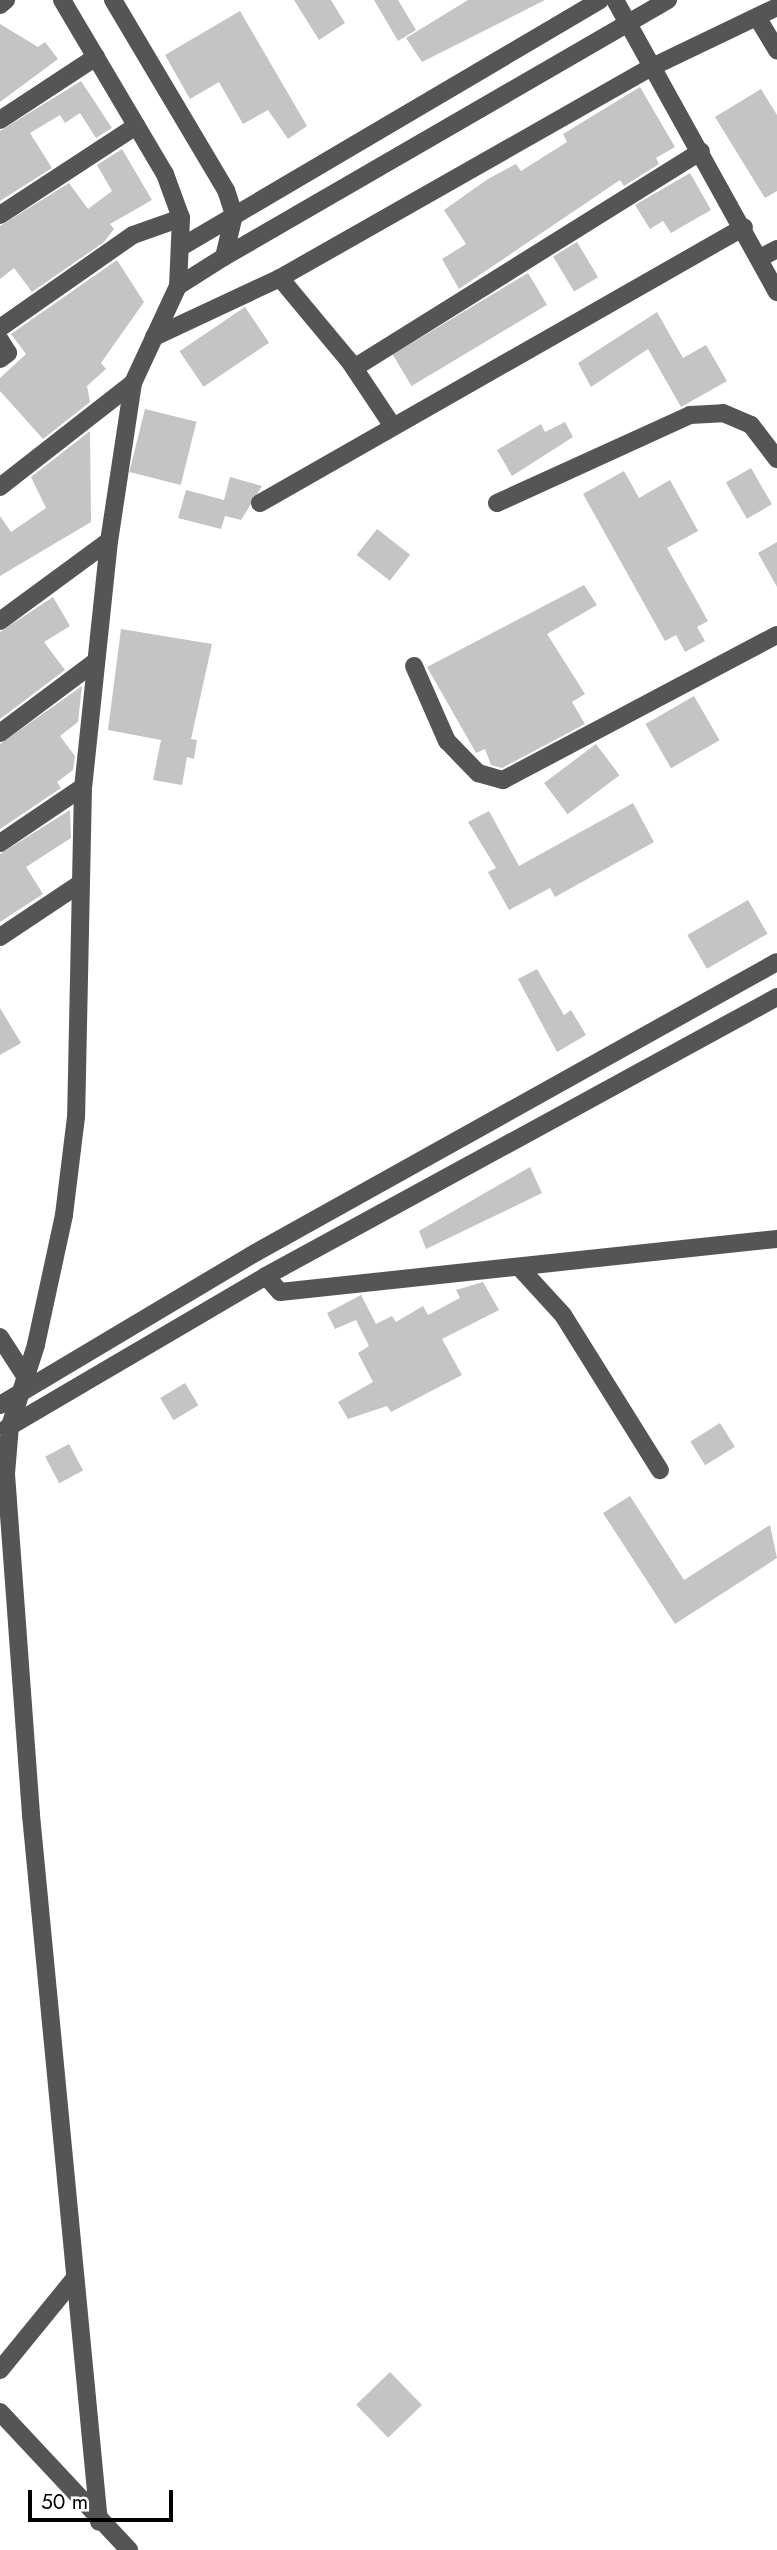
<!DOCTYPE html>
<style>
body{margin:0}
#map{position:relative;width:777px;height:2550px;overflow:hidden;background:#fff;font-family:Jost,sans-serif}
div>[style]{position:absolute}
.building>*{inset:0;background:#c4c4c4;transform-origin:0 0}
.minor>*{height:18px;margin:-9px;padding:0 9px;transform-origin:9px;border-radius:9px;background:#555}
span{translate:-50% -50%;white-space:nowrap;text-align:center;line-height:1.15;-webkit-text-stroke:7px #fff;paint-order:stroke}
.scale{position:absolute;left:28px;top:2490px;width:145px;height:32px;box-sizing:border-box;border:4px solid #000;border-top:0;padding-left:9px;font-size:21px;line-height:24px;white-space:nowrap;color:#000;-webkit-text-stroke:5px #fff;paint-order:stroke}
</style>
<div id="map">
<div class="building">
<i style="clip-path:polygon(294px 0,331px 0,345px 23px,319px 40px)"></i>
<i style="clip-path:polygon(374px 0,398px 0,416px 30px,398px 41px)"></i>
<i style="clip-path:polygon(468px 0,545px 0,422px 62px,406px 38px)"></i>
<i style="clip-path:polygon(240px 11px,307px 126px,288px 139px,268px 110px,243px 124px,219px 82px,190px 99px,165px 55px)"></i>
<i style="clip-path:polygon(0 24px,38px 47px,45px 42px,58px 59px,0 102px)"></i>
<i style="clip-path:polygon(81px 81px,112px 128px,96px 138px,80px 113px,65px 123px,60px 115px,30px 133px,52px 168px,0 201px,0 131px)"></i>
<i style="clip-path:polygon(640px 87px,675px 147px,656px 158px,659px 164px,624px 186px,620px 180px,459px 289px,442px 259px,466px 244px,444px 210px,488px 179px,516px 164px,521px 171px,567px 142px,563px 134px)"></i>
<i style="clip-path:polygon(761px 89px,777px 115px,777px 191px,765px 198px,715px 117px)"></i>
<i style="clip-path:polygon(122px 149px,152px 200px,110px 224px,114px 229px,104px 242px,32px 292px,14px 268px,0 279px,0 226px,69px 183px,88px 209px,112px 191px,97px 165px)"></i>
<i style="clip-path:polygon(690px 173px,711px 210px,671px 233px,663px 221px,650px 229px,635px 205px)"></i>
<i style="left:577px;top:242px;width:41px;height:28px;rotate:59deg"></i>
<i style="clip-path:polygon(117px 260px,144px 302px,101px 363px,106px 369px,87px 386px,90px 402px,43px 439px,0 391px,0 378px,26px 354px,11px 334px)"></i>
<i style="left:528px;top:273px;width:37px;height:158px;rotate:59deg"></i>
<i style="left:245px;top:307px;width:43px;height:79px;rotate:56deg"></i>
<i style="clip-path:polygon(657px 312px,683px 358px,706px 345px,727px 381px,681px 407px,648px 349px,591px 387px,578px 363px)"></i>
<i style="left:145px;top:409px;width:53px;height:65px;rotate:14deg"></i>
<i style="clip-path:polygon(565px 422px,573px 437px,512px 476px,497px 450px,541px 424px,545px 432px)"></i>
<i style="clip-path:polygon(90px 431px,91px 522px,0 576px,0 516px,11px 532px,46px 508px,31px 477px)"></i>
<i style="left:751px;top:468px;width:42px;height:29px;rotate:60deg"></i>
<i style="clip-path:polygon(624px 471px,639px 498px,670px 480px,698px 531px,667px 548px,708px 621px,697px 627px,705px 641px,685px 652px,676px 635px,665px 641px,583px 494px)"></i>
<i style="clip-path:polygon(230px 477px,262px 486px,241px 520px,225px 516px,221px 529px,178px 518px,186px 490px,224px 500px)"></i>
<i style="left:377px;top:529px;width:42px;height:33px;rotate:38deg"></i>
<i style="clip-path:polygon(777px 542px,777px 587px,758px 553px)"></i>
<i style="clip-path:polygon(584px 585px,597px 605px,547px 634px,585px 694px,572px 702px,585px 724px,502px 768px,491px 765px,485px 749px,476px 753px,427px 667px)"></i>
<i style="clip-path:polygon(53px 597px,70px 626px,44px 642px,65px 670px,0 719px,0 632px)"></i>
<i style="clip-path:polygon(121px 629px,212px 644px,191px 739px,197px 740px,194px 759px,187px 757px,182px 785px,153px 780px,161px 740px,108px 730px)"></i>
<i style="clip-path:polygon(82px 686px,78px 722px,60px 736px,75px 756px,73px 770px,57px 782px,61px 788px,0 829px,0 744px)"></i>
<i style="left:694px;top:696px;width:51px;height:56px;rotate:60deg"></i>
<i style="left:596px;top:744px;width:39px;height:65px;rotate:53deg"></i>
<i style="clip-path:polygon(633px 803px,654px 842px,555px 897px,550px 888px,509px 910px,488px 872px,496px 868px,468px 822px,489px 811px,519px 866px)"></i>
<i style="clip-path:polygon(70px 810px,71px 838px,26px 867px,43px 894px,0 922px,0 854px)"></i>
<i style="left:748px;top:900px;width:39px;height:70px;rotate:60deg"></i>
<i style="clip-path:polygon(537px 969px,564px 1015px,571px 1010px,586px 1035px,557px 1052px,518px 979px)"></i>
<i style="clip-path:polygon(0 1008px,21px 1043px,0 1055px)"></i>
<i style="clip-path:polygon(530px 1167px,542px 1193px,426px 1249px,419px 1231px)"></i>
<i style="clip-path:polygon(483px 1282px,499px 1310px,442px 1339px,462px 1375px,391px 1412px,387px 1406px,348px 1419px,338px 1402px,373px 1382px,358px 1353px,369px 1346px,356px 1320px,335px 1329px,327px 1313px,361px 1295px,376px 1324px,392px 1316px,396px 1322px,423px 1306px,428px 1315px,460px 1298px,456px 1290px)"></i>
<i style="left:185px;top:1383px;width:26px;height:29px;rotate:59deg"></i>
<i style="left:720px;top:1423px;width:28px;height:35px;rotate:58deg"></i>
<i style="left:69px;top:1444px;width:30px;height:27px;rotate:62deg"></i>
<i style="clip-path:polygon(630px 1496px,684px 1580px,770px 1525px,777px 1558px,675px 1624px,603px 1513px)"></i>
<i style="left:390px;top:2372px;width:46px;height:47px;rotate:46deg"></i>
</div>
<div class="minor">
<i style="left:62px;top:0;width:202px;rotate:59.4deg"></i>
<i style="left:165px;top:174px;width:47px;rotate:70deg"></i>
<i style="left:181px;top:218px;width:68px;rotate:92.5deg"></i>
<i style="left:178px;top:286px;width:107px;rotate:114.9deg"></i>
<i style="left:133px;top:383px;width:160px;rotate:98.6deg"></i>
<i style="left:109px;top:541px;width:247px;rotate:96deg"></i>
<i style="left:83px;top:787px;width:330px;rotate:91.2deg"></i>
<i style="left:76px;top:1117px;width:99px;rotate:97deg"></i>
<i style="left:64px;top:1215px;width:133px;rotate:102.2deg"></i>
<i style="left:36px;top:1345px;width:85px;rotate:107.8deg"></i>
<i style="left:10px;top:1426px;width:48px;rotate:94.8deg"></i>
<i style="left:6px;top:1474px;width:342px;rotate:85.8deg"></i>
<i style="left:31px;top:1815px;width:710px;rotate:84.51deg"></i>
<i style="left:113px;top:0;width:221px;rotate:59.3deg"></i>
<i style="left:226px;top:190px;width:26px;rotate:72deg"></i>
<i style="left:234px;top:215px;width:43px;rotate:103.4deg"></i>
<i style="left:224px;top:257px;width:54px;rotate:147.8deg"></i>
<i style="left:615px;top:0;width:334px;rotate:61deg"></i>
<i style="left:0;top:5px;width:8px;rotate:-40deg"></i>
<i style="left:757px;top:17px;width:39px;rotate:59deg"></i>
<i style="left:0;top:120px;width:115px;rotate:-33.3deg"></i>
<i style="left:0;top:215px;width:163px;rotate:-33.2deg"></i>
<i style="left:181px;top:247px;width:486px;rotate:-30.5deg"></i>
<i style="left:224px;top:257px;width:513px;rotate:-30.06deg"></i>
<i style="left:760px;top:258px;width:19px;rotate:-28deg"></i>
<i style="left:280px;top:278px;width:109px;rotate:50.2deg"></i>
<i style="left:350px;top:362px;width:76px;rotate:56.3deg"></i>
<i style="left:0;top:328px;width:162px;rotate:-35deg"></i>
<i style="left:133px;top:235px;width:51px;rotate:-19.5deg"></i>
<i style="left:154px;top:337px;width:139px;rotate:-25.1deg"></i>
<i style="left:280px;top:278px;width:428px;rotate:-29.6deg"></i>
<i style="left:652px;top:67px;width:139px;rotate:-25.6deg"></i>
<i style="left:0;top:340px;width:15px;rotate:58deg"></i>
<i style="left:8px;top:353px;width:10px;rotate:143deg"></i>
<i style="left:354px;top:368px;width:409px;rotate:-32deg"></i>
<i style="left:0;top:487px;width:169px;rotate:-38deg"></i>
<i style="left:260px;top:503px;width:557px;rotate:-29.69deg"></i>
<i style="left:497px;top:503px;width:212px;rotate:-24.5deg"></i>
<i style="left:690px;top:415px;width:33px;rotate:-3deg"></i>
<i style="left:723px;top:413px;width:30px;rotate:23deg"></i>
<i style="left:751px;top:425px;width:43px;rotate:52.6deg"></i>
<i style="left:0;top:621px;width:135px;rotate:-36.3deg"></i>
<i style="left:414px;top:666px;width:82px;rotate:66.3deg"></i>
<i style="left:447px;top:741px;width:45px;rotate:45.9deg"></i>
<i style="left:478px;top:773px;width:26px;rotate:16deg"></i>
<i style="left:503px;top:780px;width:310px;rotate:-27.9deg"></i>
<i style="left:0;top:733px;width:119px;rotate:-36.8deg"></i>
<i style="left:0;top:843px;width:100px;rotate:-34deg"></i>
<i style="left:0;top:937px;width:97px;rotate:-33.7deg"></i>
<i style="left:519px;top:1267px;width:65px;rotate:47.5deg"></i>
<i style="left:563px;top:1315px;width:183px;rotate:58deg"></i>
<i style="left:266px;top:1276px;width:21px;rotate:49deg"></i>
<i style="left:280px;top:1292px;width:500px;rotate:-6.1deg"></i>
<i style="left:0;top:1337px;width:46px;rotate:57.3deg"></i>
<i style="left:0;top:1405px;width:299px;rotate:-30.8deg"></i>
<i style="left:257px;top:1252px;width:595px;rotate:-29.15deg"></i>
<i style="left:7px;top:1428px;width:300px;rotate:-30.4deg"></i>
<i style="left:266px;top:1276px;width:582px;rotate:-28.63deg"></i>
<i style="left:0;top:2370px;width:119px;rotate:-50.8deg"></i>
<i style="left:0;top:2412px;width:189px;rotate:46.9deg"></i>
</div>
<div class="scale">50 m</div>
</div>
